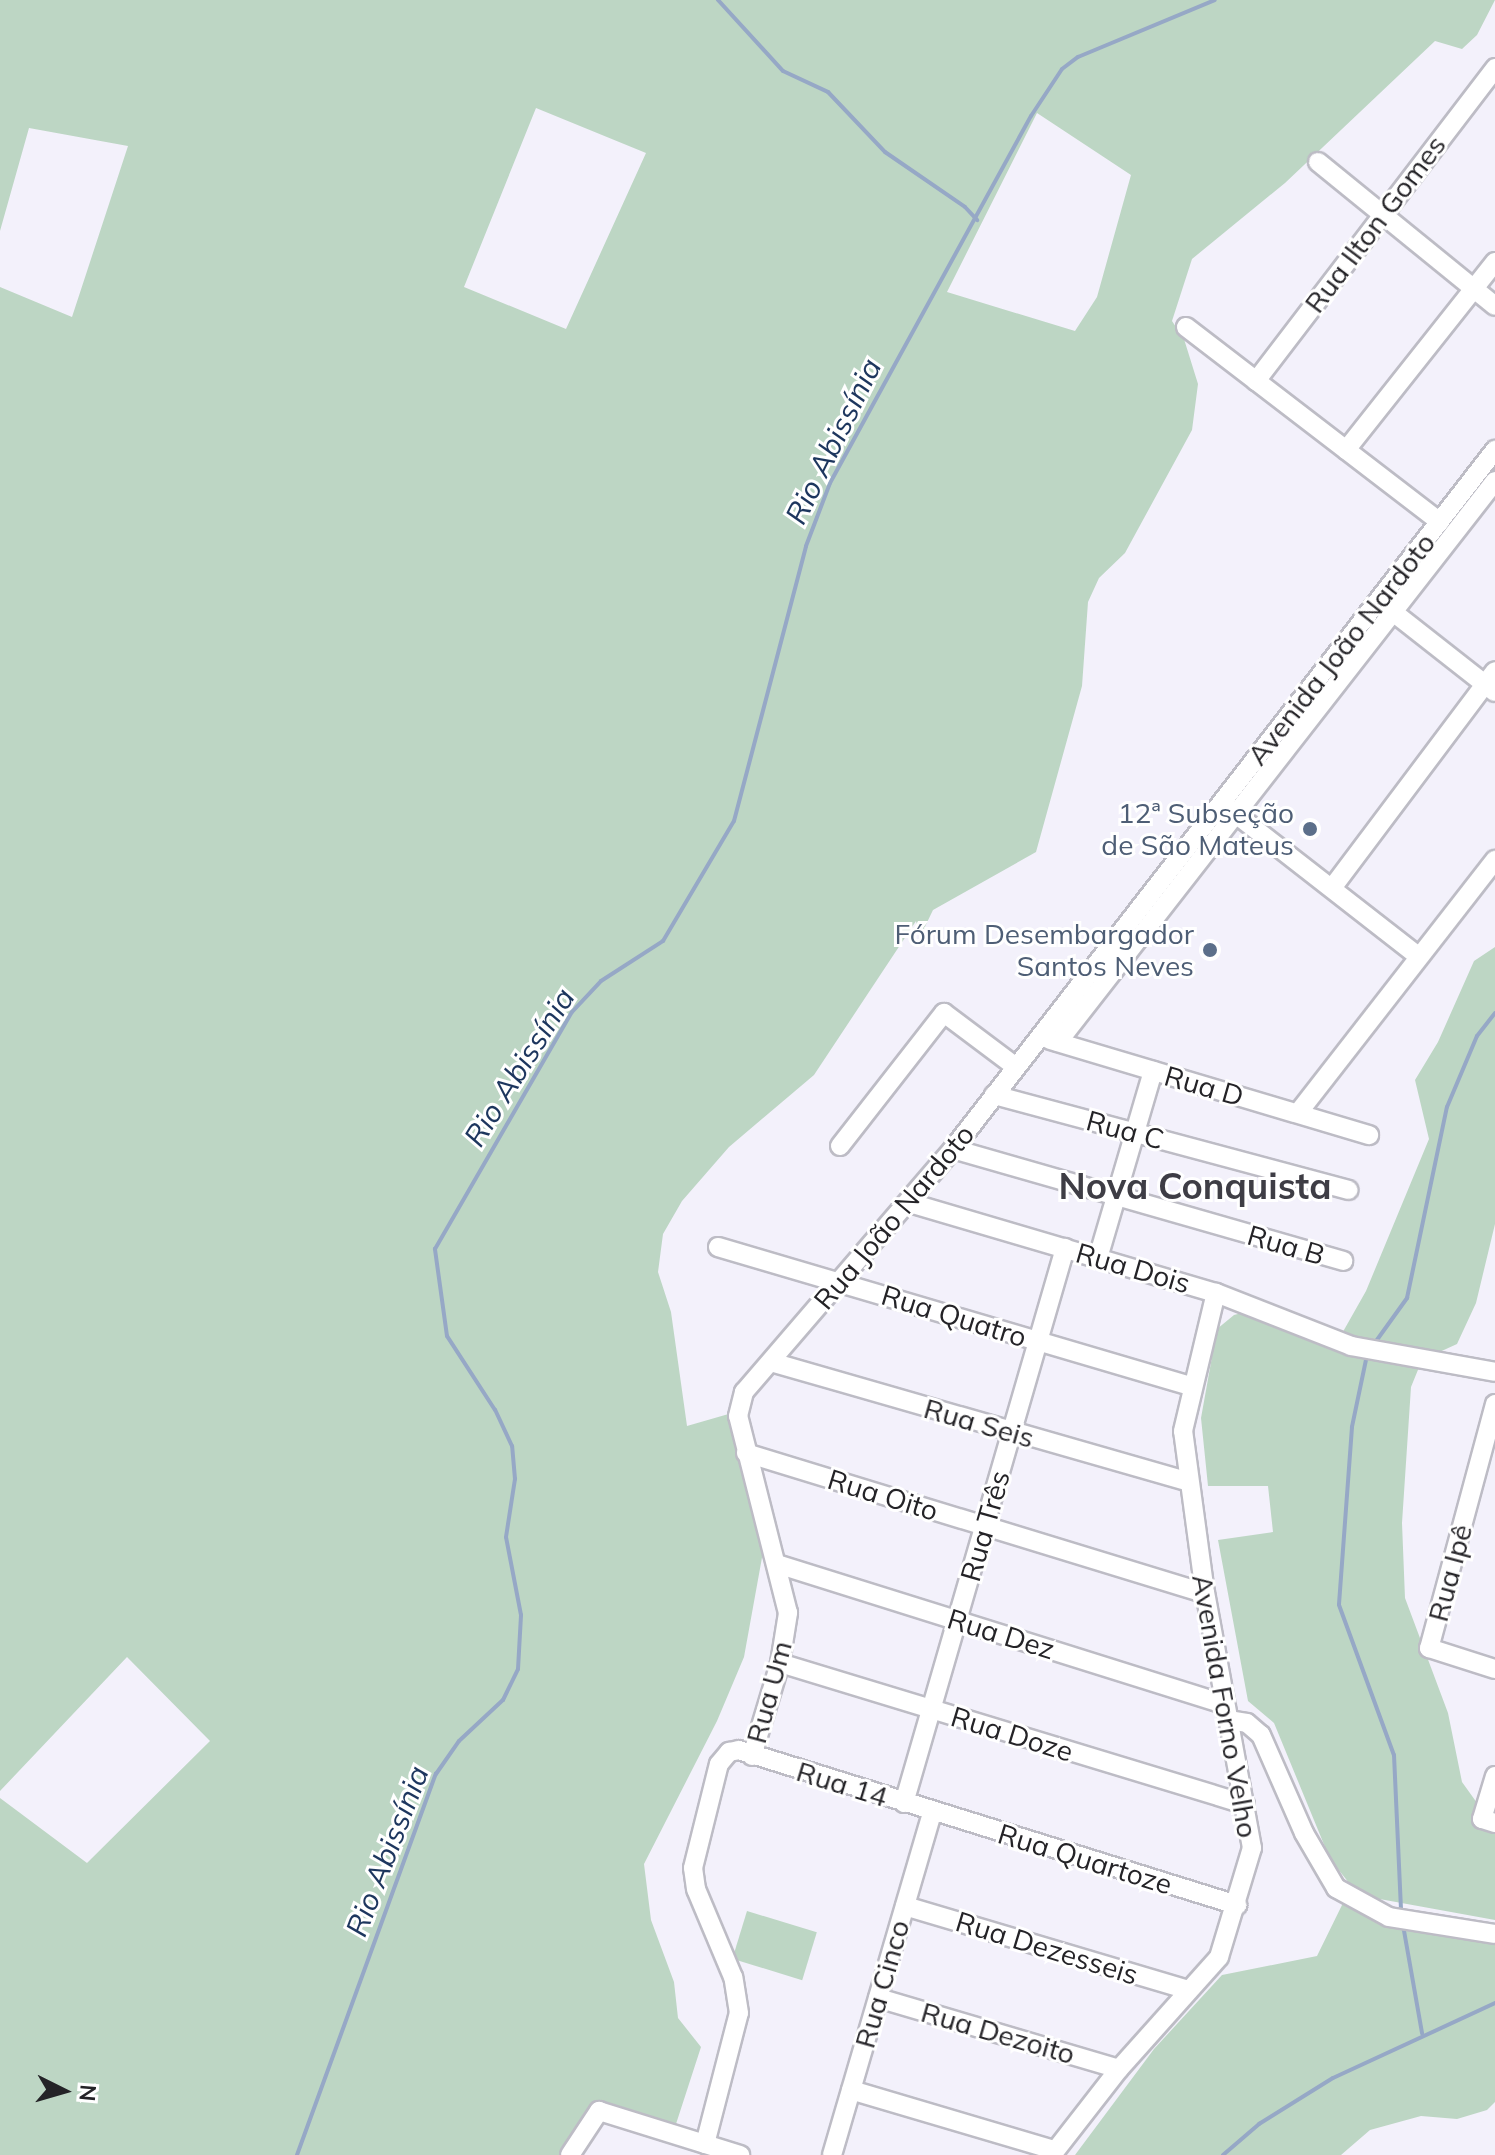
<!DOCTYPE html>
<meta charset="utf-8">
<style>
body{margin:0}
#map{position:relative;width:1495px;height:2155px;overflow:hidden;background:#f3f1fb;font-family:Mulish,sans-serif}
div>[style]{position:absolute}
.green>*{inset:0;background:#bdd6c4;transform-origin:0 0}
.stream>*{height:4px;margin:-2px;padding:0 2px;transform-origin:2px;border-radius:2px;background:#96a8c6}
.roads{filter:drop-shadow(2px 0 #bdbcc5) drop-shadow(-2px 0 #bdbcc5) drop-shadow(0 2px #bdbcc5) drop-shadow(0 -2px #bdbcc5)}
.minor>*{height:18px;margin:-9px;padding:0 9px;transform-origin:9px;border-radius:9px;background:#fff}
.dots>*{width:22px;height:22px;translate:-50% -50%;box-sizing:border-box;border:4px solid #fff;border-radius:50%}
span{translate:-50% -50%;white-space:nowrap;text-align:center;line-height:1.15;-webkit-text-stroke:6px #fff;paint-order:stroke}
.street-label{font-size:28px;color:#242327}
.service-label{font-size:28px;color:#4e5e75}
.right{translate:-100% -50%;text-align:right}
.water-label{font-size:30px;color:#1d365e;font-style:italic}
.district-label{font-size:36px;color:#3e3d45;font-weight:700}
.north{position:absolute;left:24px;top:2051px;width:80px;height:80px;-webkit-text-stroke:6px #fff;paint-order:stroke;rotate:95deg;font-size:22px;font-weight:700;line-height:32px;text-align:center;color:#242327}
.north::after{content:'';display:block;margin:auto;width:28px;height:36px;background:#242327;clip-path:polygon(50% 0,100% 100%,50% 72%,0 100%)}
</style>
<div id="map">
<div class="green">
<i style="clip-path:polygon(evenodd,0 0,1495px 0,1477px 35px,1462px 49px,1435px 41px,1285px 183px,1192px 259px,1172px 321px,1184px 339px,1198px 384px,1192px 430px,1125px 553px,1099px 578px,1088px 602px,1082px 686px,1036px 852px,933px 910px,920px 937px,916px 921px,814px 1075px,729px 1147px,682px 1201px,663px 1234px,658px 1272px,671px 1312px,687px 1426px,732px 1413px,765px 1541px,744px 1657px,717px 1721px,644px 1864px,651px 1920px,674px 1982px,678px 2018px,701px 2047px,676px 2124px,597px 2105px,563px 2155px,0 2155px,0 1798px,87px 1863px,210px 1741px,127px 1657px,0 1791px,0 287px,72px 317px,128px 146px,29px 128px,0 231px,0 0,536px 108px,646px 153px,566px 329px,464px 287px,536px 108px,0 0,1037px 113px,1131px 175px,1097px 297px,1075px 331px,947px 292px,1037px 113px)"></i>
<i style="clip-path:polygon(1495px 947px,1495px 1224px,1476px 1303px,1457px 1344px,1422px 1360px,1411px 1387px,1402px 1523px,1405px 1598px,1448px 1713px,1462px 1782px,1495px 1828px,1495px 1920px,1374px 1898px,1353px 1888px,1330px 1859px,1274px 1723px,1248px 1701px,1218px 1540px,1273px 1532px,1268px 1486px,1208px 1486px,1201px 1418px,1217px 1329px,1234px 1315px,1253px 1310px,1340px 1337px,1366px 1291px,1429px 1139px,1415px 1080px,1438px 1042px,1474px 961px)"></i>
<i style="clip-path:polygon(1343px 1903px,1362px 1912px,1495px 1934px,1495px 2102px,1487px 2110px,1457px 2119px,1421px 2116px,1370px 2130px,1341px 2155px,1075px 2155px,1154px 2049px,1222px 1975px,1317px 1956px)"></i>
<i style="left:747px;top:1911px;width:73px;height:50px;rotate:17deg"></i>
</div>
<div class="stream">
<i style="left:718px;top:0;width:96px;rotate:47.5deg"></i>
<i style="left:783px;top:71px;width:50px;rotate:25deg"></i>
<i style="left:828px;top:92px;width:83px;rotate:46.5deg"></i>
<i style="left:885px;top:152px;width:97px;rotate:34.5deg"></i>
<i style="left:965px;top:207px;width:18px;rotate:47deg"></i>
<i style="left:1374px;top:1344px;width:57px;rotate:-54.3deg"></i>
<i style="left:1407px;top:1298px;width:195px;rotate:-78.2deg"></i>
<i style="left:1447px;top:1107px;width:77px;rotate:-67.1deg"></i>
<i style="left:1477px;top:1036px;width:29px;rotate:-52deg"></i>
<i style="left:1367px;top:1355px;width:74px;rotate:101.8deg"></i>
<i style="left:1352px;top:1427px;width:178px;rotate:94.2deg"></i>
<i style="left:1339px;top:1605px;width:160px;rotate:69.9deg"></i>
<i style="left:1394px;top:1755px;width:157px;rotate:87.4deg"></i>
<i style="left:1403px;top:1925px;width:110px;rotate:80deg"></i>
<i style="left:297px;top:2155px;width:406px;rotate:-70deg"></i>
<i style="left:436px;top:1774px;width:40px;rotate:-55.1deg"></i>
<i style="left:459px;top:1741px;width:60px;rotate:-43deg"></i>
<i style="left:503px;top:1700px;width:34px;rotate:-64deg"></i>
<i style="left:518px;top:1669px;width:54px;rotate:-86.8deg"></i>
<i style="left:521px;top:1615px;width:79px;rotate:-100.9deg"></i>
<i style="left:506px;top:1537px;width:59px;rotate:-81.2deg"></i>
<i style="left:515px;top:1479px;width:33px;rotate:-95deg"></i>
<i style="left:512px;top:1446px;width:40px;rotate:-115deg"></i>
<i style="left:495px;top:1410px;width:88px;rotate:-123deg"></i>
<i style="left:447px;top:1336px;width:88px;rotate:-97.9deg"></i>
<i style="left:435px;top:1249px;width:274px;rotate:-60deg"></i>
<i style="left:572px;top:1012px;width:42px;rotate:-46.9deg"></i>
<i style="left:601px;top:981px;width:74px;rotate:-32.8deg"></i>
<i style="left:663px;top:941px;width:139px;rotate:-59.4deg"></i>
<i style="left:734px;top:821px;width:284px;rotate:-75.3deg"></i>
<i style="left:806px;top:546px;width:67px;rotate:-69.1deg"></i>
<i style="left:830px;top:483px;width:418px;rotate:-61.3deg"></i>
<i style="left:1031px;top:116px;width:56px;rotate:-56.6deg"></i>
<i style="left:1062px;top:69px;width:20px;rotate:-37deg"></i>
<i style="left:1078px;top:57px;width:148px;rotate:-22.6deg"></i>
<i style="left:1223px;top:2155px;width:48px;rotate:-40.7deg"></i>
<i style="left:1259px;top:2124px;width:87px;rotate:-31.9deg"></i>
<i style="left:1333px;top:2078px;width:179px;rotate:-24.8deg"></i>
</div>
<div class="roads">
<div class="minor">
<i style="left:1318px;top:162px;width:228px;rotate:39.1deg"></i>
<i style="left:1186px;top:327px;width:320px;rotate:37.5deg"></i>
<i style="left:1256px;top:381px;width:394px;rotate:-52.6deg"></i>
<i style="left:1346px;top:450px;width:240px;rotate:-51.6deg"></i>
<i style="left:1384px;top:605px;width:141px;rotate:38.1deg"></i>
<i style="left:1228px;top:808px;width:241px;rotate:37.9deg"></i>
<i style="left:1332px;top:888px;width:271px;rotate:-53.1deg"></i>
<i style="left:1050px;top:1040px;width:333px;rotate:16.6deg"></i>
<i style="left:1058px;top:1042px;width:711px;rotate:-52.08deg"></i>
<i style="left:994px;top:1095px;width:367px;rotate:15deg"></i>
<i style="left:1298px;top:1113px;width:321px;rotate:-52.1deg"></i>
<i style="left:840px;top:1146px;width:169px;rotate:-52deg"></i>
<i style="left:944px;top:1013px;width:90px;rotate:36.9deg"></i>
<i style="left:953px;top:1149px;width:406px;rotate:16deg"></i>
<i style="left:910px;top:1203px;width:319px;rotate:16.4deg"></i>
<i style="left:1216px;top:1293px;width:145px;rotate:21.4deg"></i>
<i style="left:1351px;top:1346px;width:146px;rotate:10.2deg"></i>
<i style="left:718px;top:1247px;width:492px;rotate:16.4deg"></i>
<i style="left:1098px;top:1258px;width:195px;rotate:-73.6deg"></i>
<i style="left:771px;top:1362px;width:435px;rotate:16deg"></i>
<i style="left:1495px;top:1404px;width:253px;rotate:105.1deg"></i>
<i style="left:1429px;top:1648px;width:69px;rotate:17.7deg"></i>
<i style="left:746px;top:1453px;width:480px;rotate:17deg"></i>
<i style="left:777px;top:1564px;width:468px;rotate:17.4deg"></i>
<i style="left:780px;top:1663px;width:486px;rotate:16.9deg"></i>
<i style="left:1228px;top:1720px;width:19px;rotate:9deg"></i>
<i style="left:1247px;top:1723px;width:18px;rotate:41deg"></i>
<i style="left:1261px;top:1735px;width:107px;rotate:66.3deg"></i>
<i style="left:1304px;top:1833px;width:64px;rotate:59.8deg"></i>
<i style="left:1336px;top:1888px;width:60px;rotate:28.7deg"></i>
<i style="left:1389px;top:1917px;width:107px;rotate:9.1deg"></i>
<i style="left:752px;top:1756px;width:97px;rotate:-73.2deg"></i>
<i style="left:780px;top:1663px;width:51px;rotate:-80.9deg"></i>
<i style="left:788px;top:1613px;width:203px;rotate:-104.2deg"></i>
<i style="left:738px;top:1416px;width:25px;rotate:-76deg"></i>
<i style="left:744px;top:1392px;width:321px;rotate:-49.3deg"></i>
<i style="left:953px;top:1149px;width:885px;rotate:-52.21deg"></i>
<i style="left:1495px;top:1776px;width:45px;rotate:106.8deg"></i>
<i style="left:1482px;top:1819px;width:14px;rotate:17deg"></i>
<i style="left:904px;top:1803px;width:578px;rotate:-73.82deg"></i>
<i style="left:905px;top:1906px;width:296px;rotate:16.5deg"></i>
<i style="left:878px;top:1998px;width:251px;rotate:16.4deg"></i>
<i style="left:851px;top:2090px;width:212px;rotate:16.5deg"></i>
<i style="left:705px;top:2144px;width:135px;rotate:-75.5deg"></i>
<i style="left:739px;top:2013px;width:36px;rotate:-99deg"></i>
<i style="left:733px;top:1977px;width:95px;rotate:-112.8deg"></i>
<i style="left:696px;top:1889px;width:21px;rotate:-98deg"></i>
<i style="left:693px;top:1868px;width:107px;rotate:-76deg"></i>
<i style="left:719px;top:1764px;width:16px;rotate:-50deg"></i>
<i style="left:729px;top:1752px;width:10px;rotate:-11deg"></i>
<i style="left:739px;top:1750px;width:522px;rotate:17.29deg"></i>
<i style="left:570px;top:2155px;width:53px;rotate:-56.6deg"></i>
<i style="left:599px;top:2111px;width:148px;rotate:17.3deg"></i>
<i style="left:832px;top:2155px;width:357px;rotate:-73.7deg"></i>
<i style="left:1052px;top:2155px;width:109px;rotate:-52.1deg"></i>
<i style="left:1119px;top:2069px;width:150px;rotate:-48.2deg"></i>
<i style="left:1219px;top:1957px;width:114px;rotate:-73.2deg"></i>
<i style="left:1252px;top:1848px;width:259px;rotate:-100.4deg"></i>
<i style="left:1205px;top:1593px;width:163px;rotate:-97.7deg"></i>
<i style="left:1183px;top:1431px;width:142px;rotate:-76.6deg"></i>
</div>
</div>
<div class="dots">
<i style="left:1310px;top:829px;background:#5c6f8a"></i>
<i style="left:1210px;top:950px;background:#5c6f8a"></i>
</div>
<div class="street-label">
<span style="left:1375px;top:224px;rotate:-53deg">Rua Ilton Gomes</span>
<span style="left:1341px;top:649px;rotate:-52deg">Avenida João Nardoto</span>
<span style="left:1204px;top:1086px;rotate:16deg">Rua D</span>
<span style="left:1125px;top:1130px;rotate:15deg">Rua C</span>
<span style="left:894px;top:1217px;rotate:-50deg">Rua João Nardoto</span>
<span style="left:1286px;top:1245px;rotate:16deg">Rua B</span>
<span style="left:1133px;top:1268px;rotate:16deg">Rua Dois</span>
<span style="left:954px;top:1316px;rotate:17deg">Rua Quatro</span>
<span style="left:979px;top:1423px;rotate:16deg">Rua Seis</span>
<span style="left:883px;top:1495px;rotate:17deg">Rua Oito</span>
<span style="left:985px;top:1526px;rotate:-74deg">Rua Três</span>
<span style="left:1450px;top:1573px;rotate:-75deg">Rua Ipê</span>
<span style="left:1001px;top:1634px;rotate:17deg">Rua Dez</span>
<span style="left:769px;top:1692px;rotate:-75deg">Rua Um</span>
<span style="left:1225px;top:1706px;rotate:80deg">Avenida Forno Velho</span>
<span style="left:1012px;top:1734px;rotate:17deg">Rua Doze</span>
<span style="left:842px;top:1784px;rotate:17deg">Rua 14</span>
<span style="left:1085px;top:1859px;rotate:17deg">Rua Quartoze</span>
<span style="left:1047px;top:1948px;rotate:17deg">Rua Dezesseis</span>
<span style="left:882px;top:1984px;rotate:-74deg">Rua Cinco</span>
<span style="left:998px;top:2033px;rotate:16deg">Rua Dezoito</span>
</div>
<div class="service-label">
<span class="right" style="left:1294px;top:829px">12ª Subseção<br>de São Mateus</span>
<span class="right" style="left:1194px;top:950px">Fórum Desembargador<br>Santos Neves</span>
</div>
<div class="water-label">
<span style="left:833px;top:441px;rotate:-64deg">Rio Abissínia</span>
<span style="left:519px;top:1067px;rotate:-58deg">Rio Abissínia</span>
<span style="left:387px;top:1851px;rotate:-69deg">Rio Abissínia</span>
</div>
<div class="district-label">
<span style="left:1195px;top:1186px">Nova Conquista</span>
</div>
<div class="north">N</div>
</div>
